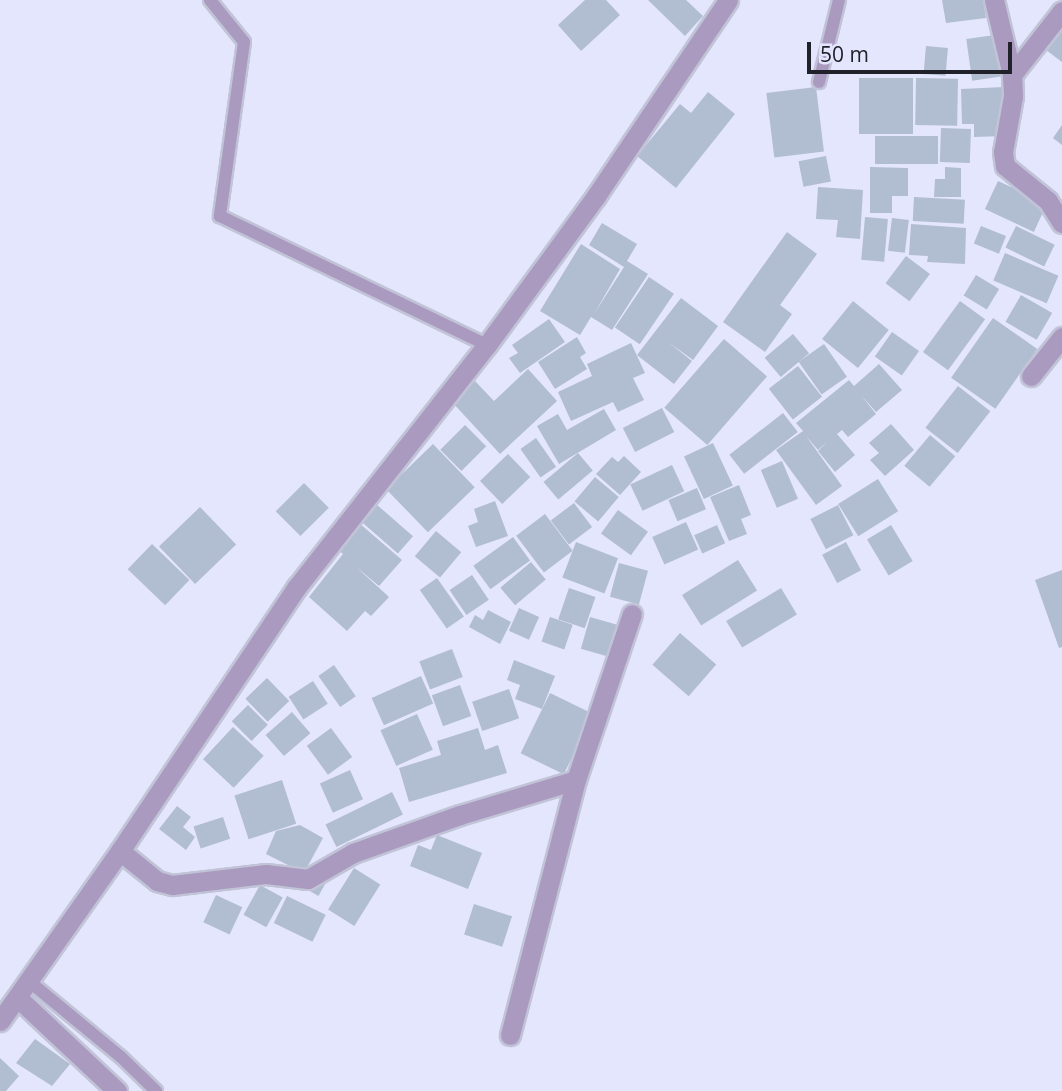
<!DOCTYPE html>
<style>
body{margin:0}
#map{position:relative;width:1062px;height:1091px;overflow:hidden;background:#e4e6fd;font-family:"Open Sans",sans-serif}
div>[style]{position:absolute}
.building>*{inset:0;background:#b1bdd1;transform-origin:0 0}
.roads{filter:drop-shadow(2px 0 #c1c3d7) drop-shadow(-2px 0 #c1c3d7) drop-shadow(0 2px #c1c3d7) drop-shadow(0 -2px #c1c3d7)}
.service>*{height:12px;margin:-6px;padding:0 6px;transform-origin:6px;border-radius:6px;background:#aa9ac0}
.minor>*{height:19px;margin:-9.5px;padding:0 9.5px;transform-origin:9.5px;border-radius:9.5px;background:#aa9ac0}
.tertiary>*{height:19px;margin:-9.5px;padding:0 9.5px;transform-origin:9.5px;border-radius:9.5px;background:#aa9ac0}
span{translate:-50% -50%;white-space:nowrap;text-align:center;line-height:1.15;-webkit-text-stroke:6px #e4e6fd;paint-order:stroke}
.scale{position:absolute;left:807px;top:42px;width:205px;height:32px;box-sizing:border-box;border:4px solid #21212a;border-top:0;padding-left:9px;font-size:21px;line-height:24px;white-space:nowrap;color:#21212a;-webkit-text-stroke:5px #e4e6fd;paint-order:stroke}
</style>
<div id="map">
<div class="building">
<i style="clip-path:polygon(585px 0,606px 0,620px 15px,581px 51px,558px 25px)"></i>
<i style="clip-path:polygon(648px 0,686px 0,703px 16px,685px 36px)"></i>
<i style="clip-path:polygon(942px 0,983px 0,986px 18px,946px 23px)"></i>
<i style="clip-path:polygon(1062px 28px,1062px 62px,1046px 50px)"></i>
<i style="left:995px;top:35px;width:42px;height:29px;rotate:82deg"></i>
<i style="left:926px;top:46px;width:22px;height:28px;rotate:5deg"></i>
<i style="left:859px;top:78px;width:54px;height:56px"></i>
<i style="left:916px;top:78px;width:42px;height:47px;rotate:1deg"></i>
<i style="left:816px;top:87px;width:65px;height:50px;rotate:83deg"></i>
<i style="clip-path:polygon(1004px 87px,1005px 136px,974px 137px,974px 124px,962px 124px,961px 89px)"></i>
<i style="clip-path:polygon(708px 92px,735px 114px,676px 188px,637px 156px,680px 104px,691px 113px)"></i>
<i style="clip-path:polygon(1062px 125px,1062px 145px,1053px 138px)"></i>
<i style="left:941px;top:128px;width:30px;height:34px;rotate:2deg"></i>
<i style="left:875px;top:136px;width:63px;height:28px"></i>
<i style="left:826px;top:156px;width:26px;height:28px;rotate:79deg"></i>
<i style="clip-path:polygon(870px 167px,908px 168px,908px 196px,892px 196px,892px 213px,870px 213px)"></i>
<i style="clip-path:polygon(945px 167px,961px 168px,961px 197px,934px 197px,935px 179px,945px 179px)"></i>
<i style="left:998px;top:181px;width:54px;height:31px;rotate:25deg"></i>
<i style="clip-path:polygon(818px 187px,863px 190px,860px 239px,836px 237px,838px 220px,816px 219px)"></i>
<i style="left:914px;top:197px;width:51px;height:24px;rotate:3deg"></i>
<i style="left:865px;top:217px;width:23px;height:43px;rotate:5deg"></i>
<i style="left:892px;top:218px;width:17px;height:33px;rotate:7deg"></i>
<i style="clip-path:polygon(602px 223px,637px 244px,627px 261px,648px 274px,612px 330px,591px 317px,580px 335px,540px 311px,581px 244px,620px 269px,594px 314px,624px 267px,589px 245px)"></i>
<i style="clip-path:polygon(911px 224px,966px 228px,965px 264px,927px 262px,928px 256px,909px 255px)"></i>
<i style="left:981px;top:226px;width:27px;height:19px;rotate:22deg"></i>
<i style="left:1016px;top:226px;width:43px;height:24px;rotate:26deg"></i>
<i style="clip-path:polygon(787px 232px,817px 254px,780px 305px,792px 314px,765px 352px,723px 322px)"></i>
<i style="left:1005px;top:253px;width:58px;height:30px;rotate:23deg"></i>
<i style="left:906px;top:256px;width:30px;height:34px;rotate:37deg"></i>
<i style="left:976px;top:275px;width:27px;height:24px;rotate:31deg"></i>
<i style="left:649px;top:277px;width:30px;height:61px;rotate:34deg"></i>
<i style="left:1021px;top:295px;width:36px;height:31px;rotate:30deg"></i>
<i style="clip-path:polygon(681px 298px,718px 326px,693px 360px,668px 342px,692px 361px,674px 384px,637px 355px)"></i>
<i style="left:853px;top:301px;width:46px;height:49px;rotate:39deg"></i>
<i style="left:960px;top:301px;width:31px;height:63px;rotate:36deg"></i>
<i style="left:993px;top:318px;width:54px;height:73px;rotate:35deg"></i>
<i style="clip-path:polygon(549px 319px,565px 342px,520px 373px,509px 358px,518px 353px,512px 345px)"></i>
<i style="left:892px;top:332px;width:33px;height:30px;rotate:35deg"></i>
<i style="left:793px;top:334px;width:25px;height:37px;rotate:50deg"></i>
<i style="clip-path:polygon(577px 337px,586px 353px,580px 357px,587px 369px,555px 389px,538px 362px)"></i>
<i style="left:724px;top:339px;width:57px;height:91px;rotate:41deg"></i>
<i style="clip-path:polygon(631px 343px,645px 373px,633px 378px,644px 400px,618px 412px,613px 402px,571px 421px,558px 392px,592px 376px,587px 364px)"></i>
<i style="left:824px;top:344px;width:40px;height:31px;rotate:55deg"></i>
<i style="clip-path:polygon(879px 364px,902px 390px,876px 412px,861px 395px,876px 414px,848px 437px,842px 430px,837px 434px,855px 455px,835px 472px,818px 451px,827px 442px,818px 450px,806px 436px,842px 486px,816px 505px,776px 450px,803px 431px,796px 423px,849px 380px,854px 386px)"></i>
<i style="left:798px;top:366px;width:39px;height:37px;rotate:52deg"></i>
<i style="clip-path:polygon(528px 369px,557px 401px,500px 454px,452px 402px,475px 381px,494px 401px)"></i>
<i style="left:958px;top:386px;width:41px;height:53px;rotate:38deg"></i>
<i style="left:662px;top:408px;width:27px;height:44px;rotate:63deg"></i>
<i style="clip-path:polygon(604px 409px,616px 430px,559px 464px,537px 426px,558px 414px,567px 430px)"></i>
<i style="left:783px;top:413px;width:24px;height:68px;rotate:52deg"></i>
<i style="clip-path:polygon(891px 424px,914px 450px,885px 476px,870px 460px,879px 453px,869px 443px)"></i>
<i style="left:465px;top:425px;width:30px;height:35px;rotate:45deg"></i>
<i style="left:930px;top:435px;width:33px;height:40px;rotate:40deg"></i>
<i style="left:536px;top:438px;width:35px;height:19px;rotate:55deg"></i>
<i style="left:713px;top:443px;width:47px;height:32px;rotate:65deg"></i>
<i style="left:433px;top:444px;width:60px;height:65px;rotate:46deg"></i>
<i style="left:578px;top:453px;width:23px;height:45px;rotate:50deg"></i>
<i style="left:508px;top:454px;width:32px;height:39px;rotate:46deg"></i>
<i style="clip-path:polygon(624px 456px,641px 472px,620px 495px,596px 474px,612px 457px,618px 462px)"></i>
<i style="left:782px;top:461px;width:41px;height:23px;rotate:67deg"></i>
<i style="left:672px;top:465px;width:29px;height:46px;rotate:65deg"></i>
<i style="left:595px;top:477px;width:31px;height:32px;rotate:40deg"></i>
<i style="left:878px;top:479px;width:38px;height:47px;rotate:58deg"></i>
<i style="left:304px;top:483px;width:35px;height:40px;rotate:45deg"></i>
<i style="clip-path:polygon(739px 485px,751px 515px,741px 519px,747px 534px,729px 541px,710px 497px)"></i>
<i style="left:697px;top:488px;width:23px;height:31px;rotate:67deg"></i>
<i style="clip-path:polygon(495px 501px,508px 536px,476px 547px,468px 526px,478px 522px,474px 509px)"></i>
<i style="left:574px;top:503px;width:30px;height:29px;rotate:53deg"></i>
<i style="left:376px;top:504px;width:49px;height:23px;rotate:41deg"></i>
<i style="left:838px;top:505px;width:34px;height:31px;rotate:63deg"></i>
<i style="left:200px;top:507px;width:52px;height:57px;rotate:46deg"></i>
<i style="left:618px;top:510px;width:37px;height:29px;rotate:36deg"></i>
<i style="left:545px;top:514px;width:46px;height:36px;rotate:53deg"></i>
<i style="left:686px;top:522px;width:30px;height:37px;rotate:66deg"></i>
<i style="clip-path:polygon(359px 523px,402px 560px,379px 586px,355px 566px,389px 597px,371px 616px,365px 611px,347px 631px,309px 597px,343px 554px,337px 549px)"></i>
<i style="left:717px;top:525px;width:20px;height:25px;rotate:66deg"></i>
<i style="left:891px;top:525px;width:42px;height:28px;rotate:59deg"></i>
<i style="left:436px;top:531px;width:33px;height:33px;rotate:40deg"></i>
<i style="left:513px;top:537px;width:29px;height:49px;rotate:54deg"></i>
<i style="left:576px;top:542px;width:45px;height:38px;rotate:21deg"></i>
<i style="left:846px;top:542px;width:32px;height:27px;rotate:62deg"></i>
<i style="left:152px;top:544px;width:52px;height:35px;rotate:44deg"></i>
<i style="left:738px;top:560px;width:36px;height:66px;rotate:58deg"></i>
<i style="left:531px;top:562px;width:23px;height:40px;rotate:50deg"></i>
<i style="left:619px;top:563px;width:30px;height:35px;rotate:15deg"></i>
<i style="clip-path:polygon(1062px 570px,1062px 647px,1059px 648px,1035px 580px)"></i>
<i style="left:472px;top:575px;width:30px;height:27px;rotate:56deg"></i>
<i style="left:437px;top:578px;width:47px;height:21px;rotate:55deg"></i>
<i style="left:569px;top:588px;width:28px;height:33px;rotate:19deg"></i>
<i style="left:781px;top:588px;width:31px;height:64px;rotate:59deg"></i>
<i style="left:519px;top:608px;width:22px;height:25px;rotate:24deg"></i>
<i style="clip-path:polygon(488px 610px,511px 622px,500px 644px,469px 627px,475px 615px,483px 620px)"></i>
<i style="left:550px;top:617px;width:24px;height:26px;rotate:19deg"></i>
<i style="left:590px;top:617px;width:29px;height:33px;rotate:16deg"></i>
<i style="left:680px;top:633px;width:48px;height:42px;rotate:41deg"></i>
<i style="left:452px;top:649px;width:30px;height:35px;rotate:69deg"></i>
<i style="clip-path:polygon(514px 660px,555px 676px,542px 709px,515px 699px,520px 685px,507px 680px)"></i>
<i style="left:334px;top:665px;width:38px;height:19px;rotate:55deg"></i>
<i style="left:421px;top:676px;width:30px;height:54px;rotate:66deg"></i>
<i style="left:267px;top:678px;width:32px;height:30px;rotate:46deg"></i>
<i style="left:313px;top:681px;width:27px;height:29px;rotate:57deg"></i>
<i style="left:460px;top:685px;width:33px;height:30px;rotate:70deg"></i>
<i style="left:509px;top:689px;width:31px;height:39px;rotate:71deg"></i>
<i style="left:550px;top:693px;width:48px;height:67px;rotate:26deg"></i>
<i style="left:248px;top:705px;width:28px;height:23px;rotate:45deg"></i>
<i style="left:292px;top:712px;width:28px;height:35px;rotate:49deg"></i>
<i style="left:417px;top:714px;width:39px;height:40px;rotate:66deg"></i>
<i style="left:233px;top:727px;width:42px;height:44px;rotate:43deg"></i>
<i style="left:331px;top:728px;width:36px;height:30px;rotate:54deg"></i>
<i style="clip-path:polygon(478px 728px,485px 750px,498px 745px,507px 773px,409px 802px,399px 768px,441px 755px,437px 741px)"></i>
<i style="left:350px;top:770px;width:32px;height:33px;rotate:66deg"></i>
<i style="left:282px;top:780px;width:46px;height:50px;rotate:72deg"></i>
<i style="left:392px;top:792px;width:25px;height:74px;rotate:64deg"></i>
<i style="clip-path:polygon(177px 806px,191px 817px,183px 827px,195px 837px,186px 850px,159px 829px)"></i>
<i style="left:223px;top:817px;width:23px;height:31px;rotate:72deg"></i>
<i style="clip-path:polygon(300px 825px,323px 838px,304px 873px,266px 854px,276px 831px)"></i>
<i style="clip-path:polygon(437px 835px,482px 853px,468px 889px,410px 866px,418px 845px,431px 850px)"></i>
<i style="left:354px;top:868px;width:31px;height:49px;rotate:32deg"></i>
<i style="left:317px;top:878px;width:10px;height:15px;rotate:29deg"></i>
<i style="left:260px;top:885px;width:26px;height:34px;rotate:29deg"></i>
<i style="left:216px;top:895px;width:29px;height:30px;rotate:25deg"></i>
<i style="left:287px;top:896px;width:43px;height:30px;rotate:26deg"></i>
<i style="left:474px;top:904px;width:40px;height:32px;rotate:18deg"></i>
<i style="clip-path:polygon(35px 1039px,70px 1064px,52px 1086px,16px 1063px)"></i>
<i style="clip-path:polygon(0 1058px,19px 1076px,6px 1091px,0 1091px)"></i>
</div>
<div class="roads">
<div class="service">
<i style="left:210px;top:0;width:54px;rotate:51deg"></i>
<i style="left:244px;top:42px;width:176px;rotate:97.9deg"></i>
<i style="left:220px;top:216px;width:297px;rotate:25.8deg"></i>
<i style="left:819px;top:82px;width:84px;rotate:-76.3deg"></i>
<i style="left:30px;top:982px;width:118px;rotate:39.5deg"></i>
<i style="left:121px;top:1057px;width:49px;rotate:44.2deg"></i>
</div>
<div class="minor">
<i style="left:994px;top:0;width:77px;rotate:76.5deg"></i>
<i style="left:1012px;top:75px;width:21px;rotate:87deg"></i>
<i style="left:1013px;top:96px;width:57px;rotate:100.1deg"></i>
<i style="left:1003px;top:152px;width:14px;rotate:82deg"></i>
<i style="left:1005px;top:166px;width:55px;rotate:39.1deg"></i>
<i style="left:1048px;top:201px;width:26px;rotate:58deg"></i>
<i style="left:1012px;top:75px;width:81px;rotate:-52deg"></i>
<i style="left:1031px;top:376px;width:50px;rotate:-51.5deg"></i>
<i style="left:120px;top:851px;width:48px;rotate:39deg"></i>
<i style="left:157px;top:881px;width:16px;rotate:15deg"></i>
<i style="left:172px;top:885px;width:95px;rotate:-6.7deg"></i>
<i style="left:266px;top:874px;width:42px;rotate:6.8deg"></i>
<i style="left:308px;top:879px;width:52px;rotate:-30deg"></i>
<i style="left:353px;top:853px;width:114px;rotate:-19.6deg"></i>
<i style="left:460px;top:815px;width:121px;rotate:-16.8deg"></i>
<i style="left:576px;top:780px;width:175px;rotate:-71.4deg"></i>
<i style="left:18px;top:998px;width:136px;rotate:43.2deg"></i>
<i style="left:510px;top:1035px;width:263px;rotate:-75.5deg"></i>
</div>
<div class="tertiary">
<i style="left:0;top:1021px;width:208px;rotate:-54.8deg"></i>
<i style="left:120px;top:851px;width:318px;rotate:-56.2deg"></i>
<i style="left:297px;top:587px;width:308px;rotate:-51.9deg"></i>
<i style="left:487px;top:345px;width:185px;rotate:-53.8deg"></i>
<i style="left:596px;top:196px;width:236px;rotate:-56deg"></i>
</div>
</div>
<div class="scale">50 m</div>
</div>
